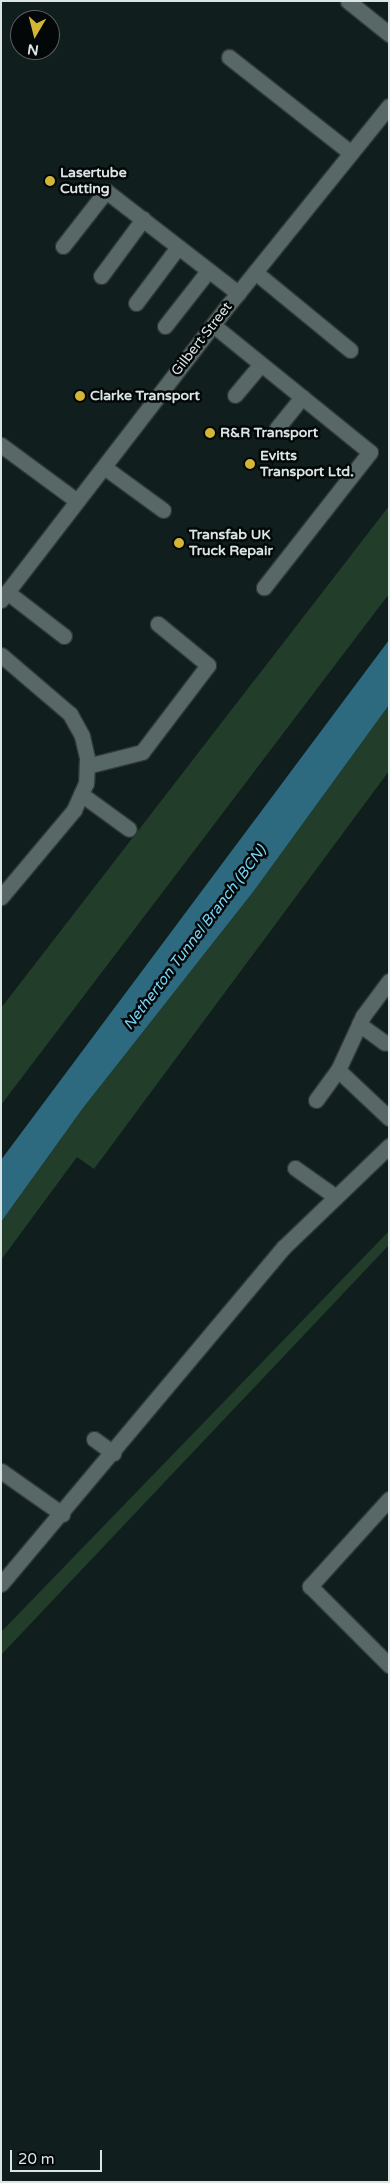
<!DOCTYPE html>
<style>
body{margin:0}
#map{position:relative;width:390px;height:2183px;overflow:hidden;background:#101e1d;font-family:"Varela Round",sans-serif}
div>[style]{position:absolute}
.green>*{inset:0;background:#223d29}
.water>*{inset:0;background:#2d6a80}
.roads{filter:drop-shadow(1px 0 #303938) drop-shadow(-1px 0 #303938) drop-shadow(0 1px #303938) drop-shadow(0 -1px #303938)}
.lane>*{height:15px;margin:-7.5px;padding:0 7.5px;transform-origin:7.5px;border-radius:7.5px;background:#586866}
.street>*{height:15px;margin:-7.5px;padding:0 7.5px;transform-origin:7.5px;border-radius:7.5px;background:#586866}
.dots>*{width:14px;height:14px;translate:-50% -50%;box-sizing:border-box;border:2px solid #030707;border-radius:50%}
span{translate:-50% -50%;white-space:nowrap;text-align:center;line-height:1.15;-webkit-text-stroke:5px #030707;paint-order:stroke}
.poi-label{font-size:14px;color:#dbe5e4;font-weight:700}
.left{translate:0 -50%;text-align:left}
.street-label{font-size:14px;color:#dbe5e4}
.water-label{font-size:15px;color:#77d4f7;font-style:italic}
.frame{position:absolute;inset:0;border:2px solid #dbe5e4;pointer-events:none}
.north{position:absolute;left:10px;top:10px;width:50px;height:50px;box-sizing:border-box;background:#030707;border:1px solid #59605f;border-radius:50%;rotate:188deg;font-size:14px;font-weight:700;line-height:20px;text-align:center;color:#dbe5e4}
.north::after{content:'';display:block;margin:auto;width:18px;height:22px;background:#d3b635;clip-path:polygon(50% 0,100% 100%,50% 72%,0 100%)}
.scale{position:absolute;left:10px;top:2150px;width:92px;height:22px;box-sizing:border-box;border:2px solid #dbe5e4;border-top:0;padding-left:6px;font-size:15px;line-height:18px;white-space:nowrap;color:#dbe5e4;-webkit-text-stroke:4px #030707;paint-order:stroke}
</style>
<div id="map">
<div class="green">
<i style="clip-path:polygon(389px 506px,389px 594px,1px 1105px,1px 1008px)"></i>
<i style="clip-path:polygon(389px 705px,389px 771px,94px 1169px,77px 1157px,1px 1260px,1px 1222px,83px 1108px,253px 892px)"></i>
<i style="clip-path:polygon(389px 1231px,389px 1245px,1px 1655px,1px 1632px)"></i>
</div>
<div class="water">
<i style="clip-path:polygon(389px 640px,389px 705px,253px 892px,83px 1108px,1px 1222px,1px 1160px)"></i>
</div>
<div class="roads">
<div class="lane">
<i style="left:348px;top:1px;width:53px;rotate:38.8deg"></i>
<i style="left:229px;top:57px;width:155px;rotate:38.2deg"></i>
<i style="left:63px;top:246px;width:70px;rotate:-52deg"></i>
<i style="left:106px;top:191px;width:167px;rotate:37.7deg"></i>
<i style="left:255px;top:272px;width:123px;rotate:39.4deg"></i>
<i style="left:101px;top:276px;width:71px;rotate:-53.6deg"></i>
<i style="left:136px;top:303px;width:70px;rotate:-53.1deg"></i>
<i style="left:213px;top:325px;width:202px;rotate:39deg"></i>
<i style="left:370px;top:452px;width:172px;rotate:128.1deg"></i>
<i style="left:165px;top:326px;width:70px;rotate:-52deg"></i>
<i style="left:235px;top:395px;width:40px;rotate:-50deg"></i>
<i style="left:277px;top:428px;width:40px;rotate:-51deg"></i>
<i style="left:1px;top:445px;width:94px;rotate:36.4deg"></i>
<i style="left:104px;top:467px;width:73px;rotate:36.1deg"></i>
<i style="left:7px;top:592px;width:72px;rotate:37.7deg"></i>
<i style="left:87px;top:766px;width:57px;rotate:-14.3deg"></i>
<i style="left:142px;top:752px;width:109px;rotate:-52.8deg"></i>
<i style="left:208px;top:665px;width:65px;rotate:-140.6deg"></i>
<i style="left:81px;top:794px;width:59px;rotate:36.1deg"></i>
<i style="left:389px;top:981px;width:44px;rotate:126.6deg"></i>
<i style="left:363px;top:1016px;width:60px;rotate:114.8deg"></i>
<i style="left:338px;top:1070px;width:70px;rotate:43.3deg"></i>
<i style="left:359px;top:1024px;width:32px;rotate:36deg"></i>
<i style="left:316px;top:1100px;width:37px;rotate:-54deg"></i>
<i style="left:295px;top:1168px;width:50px;rotate:35.3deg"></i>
<i style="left:94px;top:1439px;width:24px;rotate:36deg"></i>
<i style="left:1px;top:1471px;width:75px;rotate:35.2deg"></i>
<i style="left:389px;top:1499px;width:118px;rotate:132.2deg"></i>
<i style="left:310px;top:1586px;width:112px;rotate:45deg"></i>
<i style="left:1px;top:1584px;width:440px;rotate:-50deg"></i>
<i style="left:284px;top:1247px;width:146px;rotate:-43.9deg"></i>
</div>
<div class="street">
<i style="left:1px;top:600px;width:375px;rotate:-52.4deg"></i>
<i style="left:230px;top:303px;width:253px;rotate:-51.1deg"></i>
<i style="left:1px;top:655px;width:91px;rotate:40.5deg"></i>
<i style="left:70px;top:714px;width:25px;rotate:61deg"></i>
<i style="left:82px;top:736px;width:23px;rotate:77deg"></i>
<i style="left:87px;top:758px;width:25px;rotate:92deg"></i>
<i style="left:86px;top:783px;width:30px;rotate:114deg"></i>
<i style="left:74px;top:810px;width:114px;rotate:130deg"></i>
</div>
</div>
<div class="dots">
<i style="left:50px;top:181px;background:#d3b635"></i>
<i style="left:80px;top:396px;background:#d3b635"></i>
<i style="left:210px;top:433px;background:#d3b635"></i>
<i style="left:250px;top:464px;background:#d3b635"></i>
<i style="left:179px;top:543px;background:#d3b635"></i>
</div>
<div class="poi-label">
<span class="left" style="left:60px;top:181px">Lasertube<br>Cutting</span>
<span class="left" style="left:90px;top:396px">Clarke Transport</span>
<span class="left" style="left:220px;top:433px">R&amp;R Transport</span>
<span class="left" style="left:260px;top:464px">Evitts<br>Transport Ltd.</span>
<span class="left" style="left:189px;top:543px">Transfab UK<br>Truck Repair</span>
</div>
<div class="street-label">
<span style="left:202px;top:339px;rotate:-52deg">Gilbert Street</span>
</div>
<div class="water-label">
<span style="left:195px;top:938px;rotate:-53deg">Netherton Tunnel Branch (BCN)</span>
</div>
<div class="frame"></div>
<div class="north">N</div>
<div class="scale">20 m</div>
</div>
